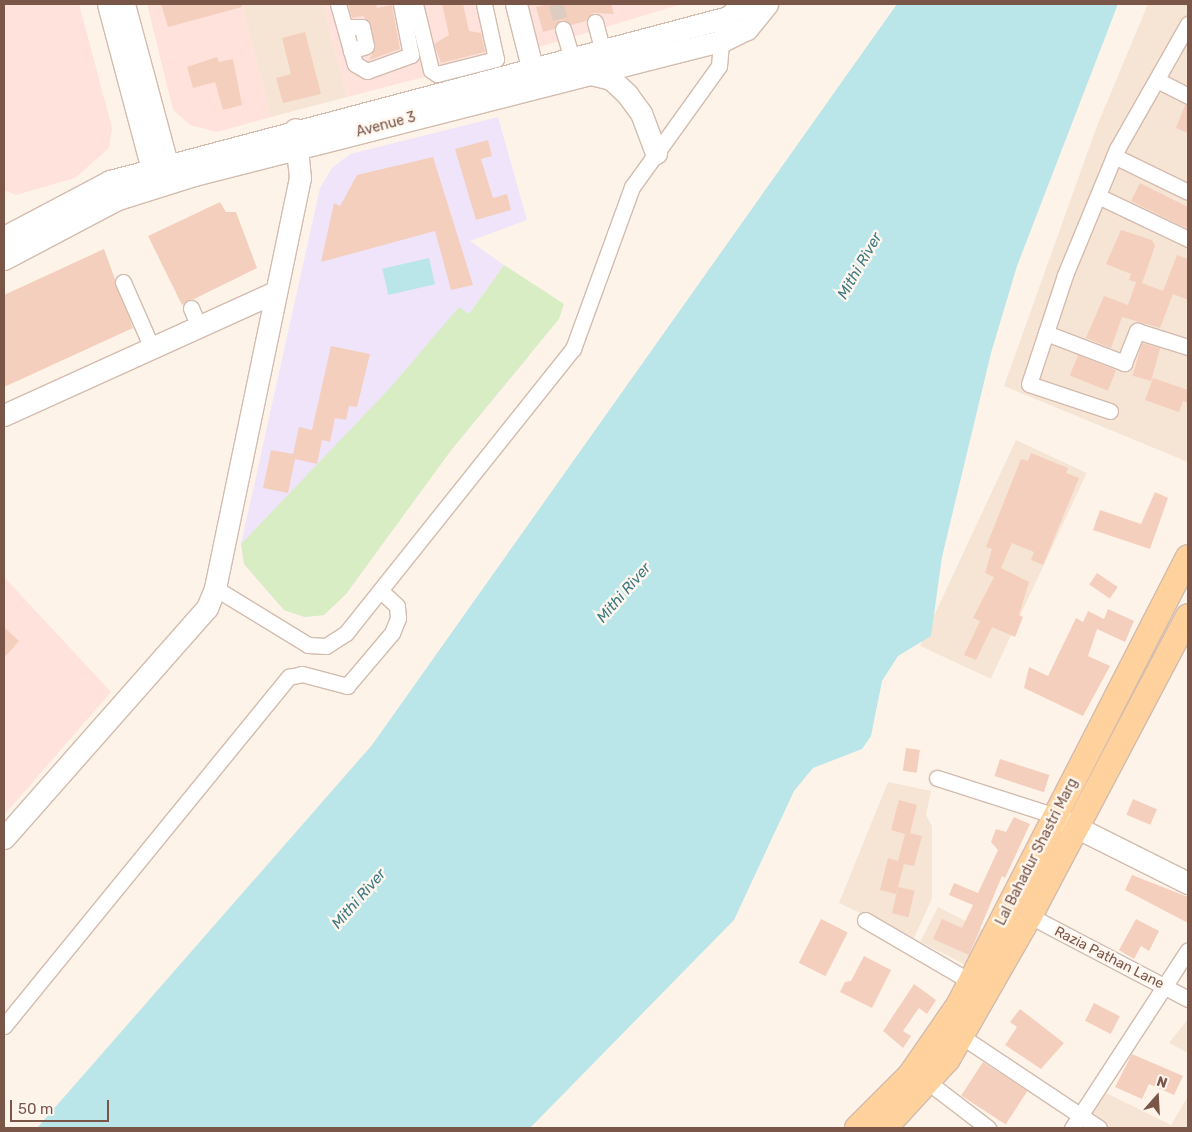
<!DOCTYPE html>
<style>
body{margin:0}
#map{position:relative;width:1192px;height:1132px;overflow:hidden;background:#fef3e8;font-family:Rubik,sans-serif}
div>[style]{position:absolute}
.residential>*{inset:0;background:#f6e4d5;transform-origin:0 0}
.commercial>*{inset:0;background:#fee2db}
.education>*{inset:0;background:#f0e4fa}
.green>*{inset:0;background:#d8edc4}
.water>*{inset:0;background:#bae6e9;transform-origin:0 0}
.building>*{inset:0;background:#f5cfbd;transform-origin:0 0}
.street-tunnel>*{height:15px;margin-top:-7.5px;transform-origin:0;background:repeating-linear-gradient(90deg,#ddccc0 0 15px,transparent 0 23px)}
.roads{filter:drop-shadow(1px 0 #d3bcaf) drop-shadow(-1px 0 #d3bcaf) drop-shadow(0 1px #d3bcaf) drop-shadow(0 -1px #d3bcaf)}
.street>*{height:15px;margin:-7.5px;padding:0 7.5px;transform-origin:7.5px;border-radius:7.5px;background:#fff}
.secondary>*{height:21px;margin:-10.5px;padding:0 10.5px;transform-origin:10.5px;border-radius:10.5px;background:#fff}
.primary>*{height:24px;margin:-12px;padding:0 12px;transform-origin:12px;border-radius:12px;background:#ffd29d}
span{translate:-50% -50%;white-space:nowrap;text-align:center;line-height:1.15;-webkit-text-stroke:5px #fff7ef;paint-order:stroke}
.street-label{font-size:14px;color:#7a5649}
.water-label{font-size:15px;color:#3c7a80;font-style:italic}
.frame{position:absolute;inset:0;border:5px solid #7a5649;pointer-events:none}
.north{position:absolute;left:1132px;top:1072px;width:50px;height:50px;-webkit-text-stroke:4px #fff7ef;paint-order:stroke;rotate:19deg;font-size:14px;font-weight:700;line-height:20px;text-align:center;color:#7a5649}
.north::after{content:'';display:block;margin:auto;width:18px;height:22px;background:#7a5649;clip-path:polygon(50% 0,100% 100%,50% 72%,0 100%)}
.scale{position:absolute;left:10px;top:1100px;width:99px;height:22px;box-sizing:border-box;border:2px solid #7a5649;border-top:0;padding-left:6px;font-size:15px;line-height:18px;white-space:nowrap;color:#7a5649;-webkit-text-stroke:4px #fff7ef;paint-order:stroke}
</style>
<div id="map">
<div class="residential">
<i style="clip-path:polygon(242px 4px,323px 4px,347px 97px,271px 117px)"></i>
<i style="clip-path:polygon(1148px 4px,1188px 4px,1188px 462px,1004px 386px,1097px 126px)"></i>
<i style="left:1016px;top:440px;width:78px;height:227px;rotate:25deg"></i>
<i style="clip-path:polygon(888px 782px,931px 791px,926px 815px,932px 826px,932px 898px,914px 938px,839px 903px)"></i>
<i style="left:938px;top:907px;width:56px;height:39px;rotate:27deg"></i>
<i style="clip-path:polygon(1188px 1019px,1188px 1053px,1169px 1043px)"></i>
<i style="clip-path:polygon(1106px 1093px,1171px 1125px,1188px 1096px,1188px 1128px,1078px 1128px)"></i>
</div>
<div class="commercial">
<i style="clip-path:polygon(4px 4px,79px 4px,112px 128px,109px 148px,75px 178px,16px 195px,4px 190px)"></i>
<i style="clip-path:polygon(147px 4px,242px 4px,271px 117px,217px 132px,190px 125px,173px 110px)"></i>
<i style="clip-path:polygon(323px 4px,487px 4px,501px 57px,347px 97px)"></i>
<i style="clip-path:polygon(528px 4px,682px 4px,539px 47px)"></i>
<i style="clip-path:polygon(4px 577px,111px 692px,4px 815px)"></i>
</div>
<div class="education">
<i style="clip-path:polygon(498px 117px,527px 220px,470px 241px,504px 265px,469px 314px,529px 356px,452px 449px,346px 594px,324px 615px,305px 617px,284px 610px,244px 564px,241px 544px,320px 188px,332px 168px,350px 154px)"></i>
</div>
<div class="green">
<i style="clip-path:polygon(504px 265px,564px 304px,559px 319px,452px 449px,346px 594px,324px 615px,305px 617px,284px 610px,244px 564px,241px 544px,389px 389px,459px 307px,469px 314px)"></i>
</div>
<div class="water">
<i style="clip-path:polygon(897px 4px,1118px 4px,1017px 266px,991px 353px,942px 557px,931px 636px,898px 656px,882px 681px,871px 736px,862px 749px,813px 768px,794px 791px,734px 920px,530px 1128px,37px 1128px,372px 745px)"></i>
<i style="left:429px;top:258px;width:27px;height:48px;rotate:77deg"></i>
</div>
<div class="building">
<i style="clip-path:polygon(161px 4px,242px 4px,242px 7px,168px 27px)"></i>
<i style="clip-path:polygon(348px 4px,376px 4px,377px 8px,392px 5px,400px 49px,369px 60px,375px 48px,371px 25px,363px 16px,352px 18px)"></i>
<i style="clip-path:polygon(442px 4px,463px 4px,469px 31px,481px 33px,485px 52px,441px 63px,434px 44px,449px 35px)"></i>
<i style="clip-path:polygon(549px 4px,611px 4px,614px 14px,593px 13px,586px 21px,571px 25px,561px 20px,554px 29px,543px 32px,536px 7px)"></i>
<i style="clip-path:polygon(305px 32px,321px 94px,283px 103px,276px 78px,291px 74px,282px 38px)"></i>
<i style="clip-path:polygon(217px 57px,219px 62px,233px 59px,242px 105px,223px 110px,215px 82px,193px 88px,187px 67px)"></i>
<i style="clip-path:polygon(1185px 105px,1188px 105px,1188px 133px,1176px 128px)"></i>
<i style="clip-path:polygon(488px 140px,492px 156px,481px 159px,493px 198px,507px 194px,511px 210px,476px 220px,455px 149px)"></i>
<i style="clip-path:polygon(433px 157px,473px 285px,451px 290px,435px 231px,321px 262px,334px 203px,340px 206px,357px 175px)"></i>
<i style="clip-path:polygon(1140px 183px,1188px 207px,1188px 229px,1131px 201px)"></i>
<i style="clip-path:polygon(220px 202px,226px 212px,236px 212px,257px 268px,182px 305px,148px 236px)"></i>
<i style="clip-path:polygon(1121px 230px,1152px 240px,1155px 246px,1142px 283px,1163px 291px,1177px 255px,1188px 259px,1188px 300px,1173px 294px,1160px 328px,1122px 317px,1111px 348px,1086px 338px,1104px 296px,1128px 305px,1136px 282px,1129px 280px,1131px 274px,1106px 264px)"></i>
<i style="clip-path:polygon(104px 249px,133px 328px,4px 387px,4px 295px)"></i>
<i style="left:1142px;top:343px;width:19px;height:34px;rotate:16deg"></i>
<i style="clip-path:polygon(331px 346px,370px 354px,357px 407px,349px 406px,346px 420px,335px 418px,330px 442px,322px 440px,317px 464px,295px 459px,288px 493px,263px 488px,271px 450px,293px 454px,299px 427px,312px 430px)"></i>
<i style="left:1078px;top:355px;width:41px;height:22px;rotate:22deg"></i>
<i style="clip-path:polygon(1153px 378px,1188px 390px,1188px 403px,1183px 401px,1179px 412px,1145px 400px)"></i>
<i style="clip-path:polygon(1031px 453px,1068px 468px,1066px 473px,1079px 478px,1043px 565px,1031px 560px,1034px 552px,1012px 543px,1010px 547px,1001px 568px,1029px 582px,1019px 615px,1023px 617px,1015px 637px,992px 627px,976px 660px,964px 655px,980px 621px,973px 618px,994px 577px,985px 573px,992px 549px,986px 547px,1021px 459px,1028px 461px)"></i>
<i style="clip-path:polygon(1155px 492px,1168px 498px,1150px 549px,1093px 530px,1100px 510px,1141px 524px)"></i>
<i style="left:1097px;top:573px;width:25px;height:14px;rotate:34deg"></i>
<i style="clip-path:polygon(1108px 609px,1134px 621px,1125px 642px,1097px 629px,1088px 656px,1110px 666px,1083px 716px,1024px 688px,1029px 667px,1048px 676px,1076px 618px,1083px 622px,1088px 611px,1104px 619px)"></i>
<i style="clip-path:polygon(4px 627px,19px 641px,4px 658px)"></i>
<i style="left:906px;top:748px;width:14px;height:23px;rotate:8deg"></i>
<i style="left:1000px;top:759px;width:52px;height:18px;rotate:18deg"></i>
<i style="left:1133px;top:799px;width:26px;height:17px;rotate:23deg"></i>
<i style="clip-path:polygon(899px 800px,917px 805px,910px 833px,922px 836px,914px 866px,904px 864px,896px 894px,880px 890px,888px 858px,898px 861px,905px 834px,891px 830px)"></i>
<i style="clip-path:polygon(1014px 817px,1030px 824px,1005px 878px,1002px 876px,969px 955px,933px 939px,942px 919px,962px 928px,973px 905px,949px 895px,954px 883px,978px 893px,998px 850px,991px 842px,996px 829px,1006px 832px)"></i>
<i style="clip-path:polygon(1132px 875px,1188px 897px,1188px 923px,1125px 890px)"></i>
<i style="left:898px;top:887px;width:17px;height:27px;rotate:13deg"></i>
<i style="left:821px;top:919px;width:30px;height:49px;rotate:27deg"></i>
<i style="clip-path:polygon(1136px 919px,1159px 931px,1149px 951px,1141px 946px,1134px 959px,1119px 950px)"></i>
<i style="clip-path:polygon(864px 956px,891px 970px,872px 1008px,840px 992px,845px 982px,851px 981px)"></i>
<i style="clip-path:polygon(914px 984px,936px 1000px,927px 1014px,919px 1008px,903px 1031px,911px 1036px,903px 1048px,883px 1031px)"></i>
<i style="left:1094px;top:1003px;width:29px;height:20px;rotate:27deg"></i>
<i style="clip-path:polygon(1020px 1009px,1064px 1043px,1041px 1069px,1005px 1045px,1017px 1027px,1010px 1022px)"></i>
<i style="clip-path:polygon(1132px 1054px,1183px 1076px,1174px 1095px,1149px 1084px,1142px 1099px,1115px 1087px)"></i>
<i style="left:983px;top:1062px;width:53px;height:40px;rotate:33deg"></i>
</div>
<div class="street-tunnel">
<i style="left:556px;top:4px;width:26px;rotate:74deg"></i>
</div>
<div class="roads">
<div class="street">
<i style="left:338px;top:4px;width:62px;rotate:74.2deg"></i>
<i style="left:355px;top:64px;width:14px;rotate:30deg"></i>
<i style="left:367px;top:71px;width:47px;rotate:-20deg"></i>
<i style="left:411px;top:55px;width:52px;rotate:-101.1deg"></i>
<i style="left:415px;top:4px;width:68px;rotate:76.4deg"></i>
<i style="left:431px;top:70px;width:7px;rotate:34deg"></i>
<i style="left:437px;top:74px;width:61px;rotate:-14.3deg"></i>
<i style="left:496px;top:59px;width:56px;rotate:-102.3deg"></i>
<i style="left:595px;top:22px;width:27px;rotate:75deg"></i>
<i style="left:345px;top:27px;width:17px"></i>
<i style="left:362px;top:27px;width:19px;rotate:78deg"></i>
<i style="left:366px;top:46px;width:16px;rotate:162deg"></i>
<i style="left:563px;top:29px;width:28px;rotate:73deg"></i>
<i style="left:1157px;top:80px;width:35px;rotate:27deg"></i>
<i style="left:1114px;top:156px;width:82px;rotate:25.9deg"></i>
<i style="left:1098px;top:196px;width:100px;rotate:25.5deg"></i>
<i style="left:123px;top:282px;width:72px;rotate:66.3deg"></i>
<i style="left:191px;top:308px;width:21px;rotate:67deg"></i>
<i style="left:1046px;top:333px;width:84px;rotate:21deg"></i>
<i style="left:1124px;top:363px;width:35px;rotate:-68deg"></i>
<i style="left:1137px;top:331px;width:53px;rotate:17.4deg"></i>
<i style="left:1110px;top:411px;width:85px;rotate:-161.6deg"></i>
<i style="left:1029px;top:384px;width:115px;rotate:-71.7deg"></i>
<i style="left:1065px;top:275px;width:136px;rotate:-67.6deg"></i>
<i style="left:1117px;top:149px;width:144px;rotate:-60.4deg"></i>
<i style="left:215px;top:588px;width:109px;rotate:31.5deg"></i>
<i style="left:308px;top:645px;width:18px;rotate:3deg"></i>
<i style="left:326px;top:646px;width:24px;rotate:-33deg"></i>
<i style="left:346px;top:633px;width:364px;rotate:-51.4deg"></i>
<i style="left:573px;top:349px;width:172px;rotate:-70deg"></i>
<i style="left:632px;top:187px;width:149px;rotate:-54.3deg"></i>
<i style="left:719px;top:66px;width:35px;rotate:-85deg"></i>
<i style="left:937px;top:778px;width:125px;rotate:17.7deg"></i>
<i style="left:1030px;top:916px;width:178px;rotate:27.7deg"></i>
<i style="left:865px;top:920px;width:131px;rotate:30.3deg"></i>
<i style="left:4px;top:1026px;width:451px;rotate:-50.8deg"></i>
<i style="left:289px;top:677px;width:13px;rotate:-13deg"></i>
<i style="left:302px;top:674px;width:47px;rotate:14.9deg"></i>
<i style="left:347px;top:686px;width:70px;rotate:-49.7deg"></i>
<i style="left:392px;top:633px;width:16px;rotate:-68deg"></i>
<i style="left:398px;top:618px;width:12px;rotate:-95deg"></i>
<i style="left:397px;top:606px;width:23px;rotate:-137deg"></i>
<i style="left:961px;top:1036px;width:166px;rotate:33.7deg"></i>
<i style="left:928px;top:1082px;width:76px;rotate:37.5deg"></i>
<i style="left:1072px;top:1128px;width:212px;rotate:-56.9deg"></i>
</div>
<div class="secondary">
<i style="left:108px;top:4px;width:183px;rotate:75.1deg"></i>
<i style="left:124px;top:4px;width:177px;rotate:74.9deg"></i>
<i style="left:516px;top:4px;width:77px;rotate:75.8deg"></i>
<i style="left:587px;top:73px;width:25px;rotate:14deg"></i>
<i style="left:611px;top:79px;width:22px;rotate:43deg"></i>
<i style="left:627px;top:94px;width:24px;rotate:54deg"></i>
<i style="left:641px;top:113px;width:43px;rotate:69.4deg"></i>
<i style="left:4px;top:237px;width:120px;rotate:-27.8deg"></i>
<i style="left:110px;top:181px;width:639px;rotate:-14.86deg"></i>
<i style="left:728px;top:17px;width:20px;rotate:-41deg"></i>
<i style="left:4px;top:259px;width:129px;rotate:-27.8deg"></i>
<i style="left:118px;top:199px;width:80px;rotate:-17.5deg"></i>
<i style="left:194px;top:175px;width:547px;rotate:-14.29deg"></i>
<i style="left:724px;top:40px;width:25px;rotate:-26deg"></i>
<i style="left:747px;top:29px;width:32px;rotate:-51deg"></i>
<i style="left:4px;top:415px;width:298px;rotate:-24.4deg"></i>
<i style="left:1062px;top:820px;width:141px;rotate:26.6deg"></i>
<i style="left:4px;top:838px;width:307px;rotate:-48.6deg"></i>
<i style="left:207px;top:608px;width:22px;rotate:-68deg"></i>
<i style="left:215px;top:588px;width:419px;rotate:-78.3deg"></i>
<i style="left:300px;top:178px;width:49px;rotate:-95.8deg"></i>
</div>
<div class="primary">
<i style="left:857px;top:1128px;width:75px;rotate:-45deg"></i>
<i style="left:910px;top:1075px;width:86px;rotate:-55.4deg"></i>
<i style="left:959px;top:1004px;width:502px;rotate:-62.87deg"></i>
<i style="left:885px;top:1128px;width:93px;rotate:-47.6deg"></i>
<i style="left:948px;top:1059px;width:165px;rotate:-60.2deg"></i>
<i style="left:1030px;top:916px;width:339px;rotate:-62.2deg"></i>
</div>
</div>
<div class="street-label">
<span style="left:386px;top:125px;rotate:-15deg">Avenue 3</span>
<span style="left:1037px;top:852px;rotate:-63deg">Lal Bahadur Shastri Marg</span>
<span style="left:1109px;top:958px;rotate:27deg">Razia Pathan Lane</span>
</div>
<div class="water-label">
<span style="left:860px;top:266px;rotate:-60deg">Mithi River</span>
<span style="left:624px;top:593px;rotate:-49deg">Mithi River</span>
<span style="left:359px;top:899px;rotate:-49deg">Mithi River</span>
</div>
<div class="frame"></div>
<div class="north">N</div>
<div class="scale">50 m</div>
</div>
